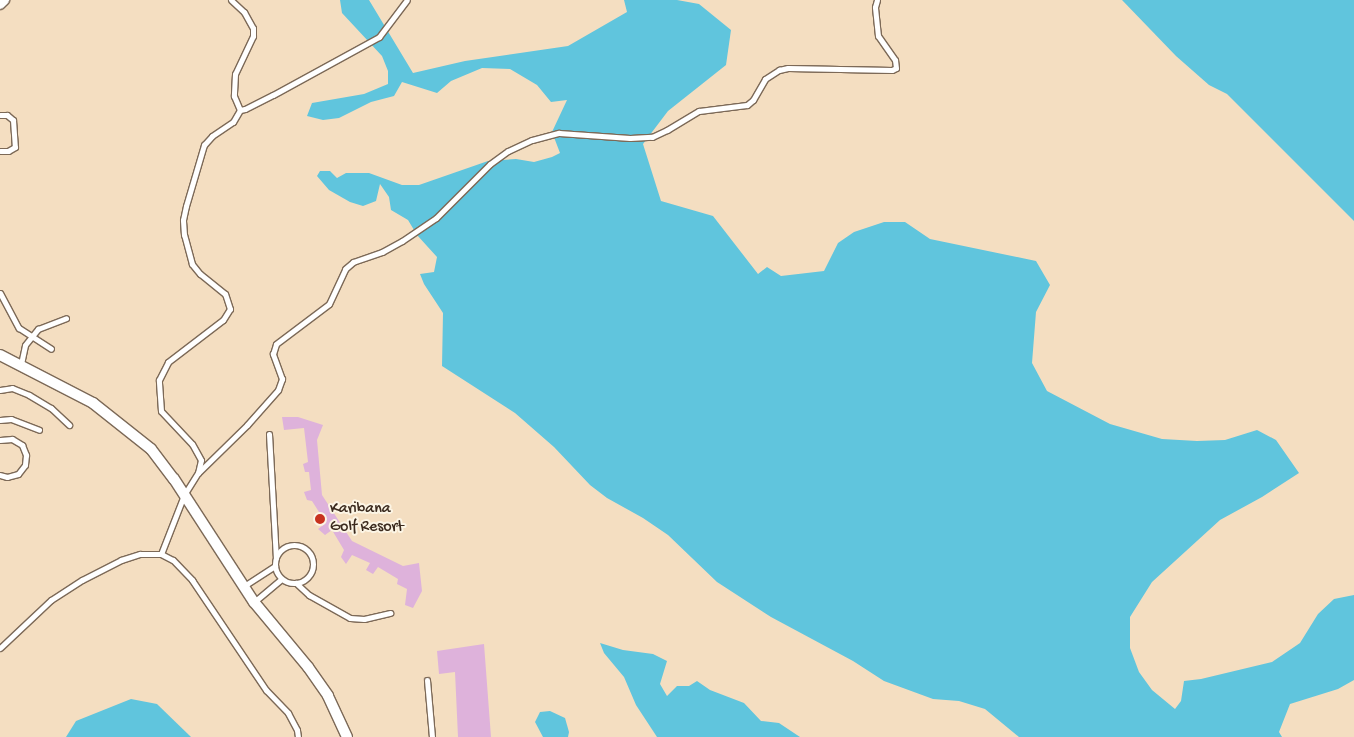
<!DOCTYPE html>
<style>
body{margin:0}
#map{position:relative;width:1354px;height:737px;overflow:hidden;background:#f4dec1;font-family:"Gochi Hand",sans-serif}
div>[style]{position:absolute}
.water>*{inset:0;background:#60c5dd}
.building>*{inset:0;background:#deb2db}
.roads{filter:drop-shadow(1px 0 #7c6957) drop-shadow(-1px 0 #7c6957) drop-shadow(0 1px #7c6957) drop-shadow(0 -1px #7c6957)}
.service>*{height:5px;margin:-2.5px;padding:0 2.5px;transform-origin:2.5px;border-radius:2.5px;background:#fff}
.service>.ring{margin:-2.5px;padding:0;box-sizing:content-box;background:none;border:5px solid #fff;border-radius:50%}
.minor>*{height:10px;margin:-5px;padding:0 5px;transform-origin:5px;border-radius:5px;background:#fff}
.dots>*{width:14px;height:14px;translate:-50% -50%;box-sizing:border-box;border:2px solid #fcf5e5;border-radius:50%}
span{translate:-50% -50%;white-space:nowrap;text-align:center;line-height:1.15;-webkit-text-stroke:4px #fcf5e5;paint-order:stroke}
.poi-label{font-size:16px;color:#3b2a1e}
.left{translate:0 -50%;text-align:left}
</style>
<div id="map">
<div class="water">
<i style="clip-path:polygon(340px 0,369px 0,413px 73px,465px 61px,568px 46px,627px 12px,624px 0,677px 0,699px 4px,731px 30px,726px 65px,668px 111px,643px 144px,661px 201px,713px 216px,758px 274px,767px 267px,781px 276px,824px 271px,838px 243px,854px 232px,884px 222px,905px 222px,930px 239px,1036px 261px,1050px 285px,1036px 312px,1032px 363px,1047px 391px,1110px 424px,1162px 439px,1197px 441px,1225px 440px,1257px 430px,1276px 440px,1299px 473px,1262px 497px,1220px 520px,1152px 582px,1130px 617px,1130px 648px,1139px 672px,1152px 690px,1175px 709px,1181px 701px,1184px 681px,1201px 679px,1272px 662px,1300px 643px,1318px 614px,1334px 599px,1354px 595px,1354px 680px,1338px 689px,1290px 704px,1279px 732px,1282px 737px,1019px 737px,985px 709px,959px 701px,933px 699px,884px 681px,853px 661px,771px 617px,717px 582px,668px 535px,643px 518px,607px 498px,590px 485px,554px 447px,515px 413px,442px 366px,443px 313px,424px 284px,420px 274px,434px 272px,437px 257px,417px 235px,408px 220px,391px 210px,389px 197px,380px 184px,376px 201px,363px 206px,350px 202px,329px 190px,317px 176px,320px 171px,330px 171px,337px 178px,346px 173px,369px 173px,402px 185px,419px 185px,488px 161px,516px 159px,534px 162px,552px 157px,560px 153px,552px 132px,567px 100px,551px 102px,537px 85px,510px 69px,482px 68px,451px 81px,437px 93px,402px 82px,394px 96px,371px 102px,339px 118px,323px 120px,307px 116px,312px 103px,364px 94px,388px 84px,388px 71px,382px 56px,342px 13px)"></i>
<i style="clip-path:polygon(1122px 0,1354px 0,1354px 221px,1227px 94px,1209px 85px,1176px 56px)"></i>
<i style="clip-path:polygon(600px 643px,623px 650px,653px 654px,667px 661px,660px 684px,667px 696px,677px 686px,689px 686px,697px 681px,710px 690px,744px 703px,761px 721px,779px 723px,800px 737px,805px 737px,657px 737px,636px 705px,624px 677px,604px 653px)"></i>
<i style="clip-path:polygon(131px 699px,157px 704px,191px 737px,66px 737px,76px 721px)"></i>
<i style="clip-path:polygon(550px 711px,565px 718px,569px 732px,568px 737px,543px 737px,535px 722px,540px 712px)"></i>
</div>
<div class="building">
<i style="clip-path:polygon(282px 417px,298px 417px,323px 425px,317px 440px,322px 495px,352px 541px,403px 566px,419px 563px,422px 591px,413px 608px,405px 605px,407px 589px,397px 584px,398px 579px,378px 567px,373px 574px,366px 570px,370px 563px,352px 555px,346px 564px,341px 557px,344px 550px,332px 530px,325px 535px,318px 529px,326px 523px,312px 501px,307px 500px,304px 492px,311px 490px,309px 472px,305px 472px,303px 464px,308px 462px,304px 428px,284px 430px)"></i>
<i style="clip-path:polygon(484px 644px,491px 737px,458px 737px,455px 672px,439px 674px,437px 651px)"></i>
</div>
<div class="roads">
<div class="service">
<i style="left:231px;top:0;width:18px;rotate:43deg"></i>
<i style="left:244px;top:12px;width:18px;rotate:61deg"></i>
<i style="left:253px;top:28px;width:8px;rotate:90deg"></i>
<i style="left:253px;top:36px;width:42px;rotate:115.3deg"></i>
<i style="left:235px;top:74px;width:22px;rotate:93deg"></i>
<i style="left:234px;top:96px;width:15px;rotate:67deg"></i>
<i style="left:0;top:115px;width:7px"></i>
<i style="left:7px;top:115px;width:8px;rotate:40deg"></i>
<i style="left:13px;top:120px;width:27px;rotate:86deg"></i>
<i style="left:15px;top:147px;width:8px;rotate:150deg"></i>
<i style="left:8px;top:151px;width:8px;rotate:180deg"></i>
<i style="left:0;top:293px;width:40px;rotate:62deg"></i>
<i style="left:19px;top:328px;width:38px;rotate:33deg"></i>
<i style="left:21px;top:364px;width:19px;rotate:-78deg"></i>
<i style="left:25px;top:345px;width:21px;rotate:-51deg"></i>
<i style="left:38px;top:329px;width:30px;rotate:-21deg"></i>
<i style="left:0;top:390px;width:12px;rotate:-9deg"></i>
<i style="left:12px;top:388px;width:18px;rotate:22deg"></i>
<i style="left:29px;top:395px;width:26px;rotate:31deg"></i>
<i style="left:51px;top:408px;width:25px;rotate:43deg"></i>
<i style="left:0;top:420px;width:11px;rotate:-5deg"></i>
<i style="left:11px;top:419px;width:30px;rotate:21deg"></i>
<i style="left:269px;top:434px;width:124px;rotate:86.8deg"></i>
<i style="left:0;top:440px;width:12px;rotate:-5deg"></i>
<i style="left:12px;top:439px;width:12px;rotate:31deg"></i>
<i style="left:22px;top:445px;width:11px;rotate:68deg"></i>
<i style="left:26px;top:455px;width:10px;rotate:96deg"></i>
<i style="left:25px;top:465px;width:11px;rotate:128deg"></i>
<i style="left:18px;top:474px;width:11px;rotate:165deg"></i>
<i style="left:7px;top:477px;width:7px;rotate:-164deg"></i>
<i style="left:198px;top:473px;width:69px;rotate:-44.4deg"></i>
<i style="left:247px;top:425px;width:47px;rotate:-48.5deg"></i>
<i style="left:278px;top:390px;width:12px;rotate:-70deg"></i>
<i style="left:282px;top:379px;width:27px;rotate:-110deg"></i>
<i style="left:273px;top:354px;width:10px;rotate:-73deg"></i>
<i style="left:276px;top:344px;width:66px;rotate:-37deg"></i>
<i style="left:329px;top:304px;width:38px;rotate:-65deg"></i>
<i style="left:345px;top:269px;width:11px;rotate:-41deg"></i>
<i style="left:353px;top:262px;width:31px;rotate:-19deg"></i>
<i style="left:382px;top:252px;width:23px;rotate:-29deg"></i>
<i style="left:402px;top:241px;width:41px;rotate:-34.1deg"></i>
<i style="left:436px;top:218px;width:76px;rotate:-45deg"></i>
<i style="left:490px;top:164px;width:22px;rotate:-36deg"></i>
<i style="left:508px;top:151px;width:26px;rotate:-25deg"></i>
<i style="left:532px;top:140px;width:28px;rotate:-15deg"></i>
<i style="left:559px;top:133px;width:71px;rotate:4deg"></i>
<i style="left:630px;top:138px;width:22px;rotate:-3deg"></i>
<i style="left:652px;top:137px;width:17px;rotate:-25deg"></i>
<i style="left:667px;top:130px;width:37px;rotate:-31deg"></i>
<i style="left:699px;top:111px;width:48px;rotate:-7.1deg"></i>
<i style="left:747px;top:105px;width:8px;rotate:-40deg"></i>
<i style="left:753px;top:100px;width:24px;rotate:-60deg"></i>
<i style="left:765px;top:79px;width:17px;rotate:-33deg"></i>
<i style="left:779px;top:70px;width:9px;rotate:-13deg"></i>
<i style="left:788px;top:68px;width:104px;rotate:1.1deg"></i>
<i style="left:892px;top:70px;width:4px;rotate:-27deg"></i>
<i style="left:896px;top:68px;width:8px;rotate:-97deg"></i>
<i style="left:895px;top:60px;width:29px;rotate:-125deg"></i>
<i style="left:878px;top:36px;width:29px;rotate:-96deg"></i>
<i style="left:875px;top:7px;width:7px;rotate:-74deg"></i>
<i class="ring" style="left:275px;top:545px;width:33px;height:33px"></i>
<i style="left:161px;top:554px;width:63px;rotate:-68.7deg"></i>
<i style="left:184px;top:495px;width:26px;rotate:-58deg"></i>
<i style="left:198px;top:473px;width:13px;rotate:-77deg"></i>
<i style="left:201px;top:460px;width:18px;rotate:-119deg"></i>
<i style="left:192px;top:444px;width:45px;rotate:-133.2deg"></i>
<i style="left:161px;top:411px;width:31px;rotate:-94deg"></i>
<i style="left:159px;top:380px;width:20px;rotate:-63deg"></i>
<i style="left:168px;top:362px;width:69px;rotate:-37.4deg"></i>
<i style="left:223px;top:320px;width:13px;rotate:-58deg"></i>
<i style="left:230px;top:309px;width:16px;rotate:-108deg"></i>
<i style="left:225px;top:294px;width:32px;rotate:-141deg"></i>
<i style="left:200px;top:274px;width:13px;rotate:-129deg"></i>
<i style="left:192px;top:264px;width:30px;rotate:-105deg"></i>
<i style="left:184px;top:235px;width:15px;rotate:-94deg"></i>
<i style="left:183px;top:220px;width:14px;rotate:-78deg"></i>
<i style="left:186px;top:206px;width:64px;rotate:-73.6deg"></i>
<i style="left:204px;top:145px;width:12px;rotate:-48deg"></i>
<i style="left:212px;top:136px;width:25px;rotate:-34deg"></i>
<i style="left:233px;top:122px;width:14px;rotate:-60deg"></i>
<i style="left:240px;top:110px;width:5px;rotate:-11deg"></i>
<i style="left:245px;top:109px;width:31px;rotate:-27deg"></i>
<i style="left:273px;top:95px;width:121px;rotate:-28.7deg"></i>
<i style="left:379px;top:37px;width:46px;rotate:-52.9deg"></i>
<i style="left:296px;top:583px;width:18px;rotate:43deg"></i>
<i style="left:309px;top:595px;width:47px;rotate:29.3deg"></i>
<i style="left:350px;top:618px;width:14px;rotate:4deg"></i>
<i style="left:364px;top:619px;width:27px;rotate:-13deg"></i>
<i style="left:244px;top:586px;width:37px;rotate:-33deg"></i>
<i style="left:254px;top:602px;width:35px;rotate:-40deg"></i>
<i style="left:0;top:648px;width:70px;rotate:-43.3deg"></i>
<i style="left:51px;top:600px;width:37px;rotate:-33deg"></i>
<i style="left:82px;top:580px;width:44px;rotate:-27.1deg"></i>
<i style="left:121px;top:560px;width:20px;rotate:-18deg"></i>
<i style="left:140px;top:554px;width:21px"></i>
<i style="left:161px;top:554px;width:13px;rotate:27deg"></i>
<i style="left:173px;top:560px;width:28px;rotate:46deg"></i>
<i style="left:192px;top:580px;width:133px;rotate:56.1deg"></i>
<i style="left:266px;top:690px;width:32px;rotate:46deg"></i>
<i style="left:288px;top:713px;width:19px;rotate:62deg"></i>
<i style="left:297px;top:730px;width:7px;rotate:82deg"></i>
<i style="left:427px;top:680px;width:57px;rotate:85deg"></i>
</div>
<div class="minor">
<i style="left:0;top:4px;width:6px;rotate:-45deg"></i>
<i style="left:0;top:355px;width:105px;rotate:27.3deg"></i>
<i style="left:93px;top:403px;width:74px;rotate:38.4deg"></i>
<i style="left:151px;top:449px;width:38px;rotate:53deg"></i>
<i style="left:174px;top:479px;width:147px;rotate:57deg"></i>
<i style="left:254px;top:602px;width:85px;rotate:50.3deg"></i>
<i style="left:308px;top:667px;width:35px;rotate:55deg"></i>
<i style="left:328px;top:696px;width:45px;rotate:65.1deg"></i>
</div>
</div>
<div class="dots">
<i style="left:320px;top:519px;background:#c8321e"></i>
</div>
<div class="poi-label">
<span class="left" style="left:330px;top:519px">Karibana<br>Golf Resort</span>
</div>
</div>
